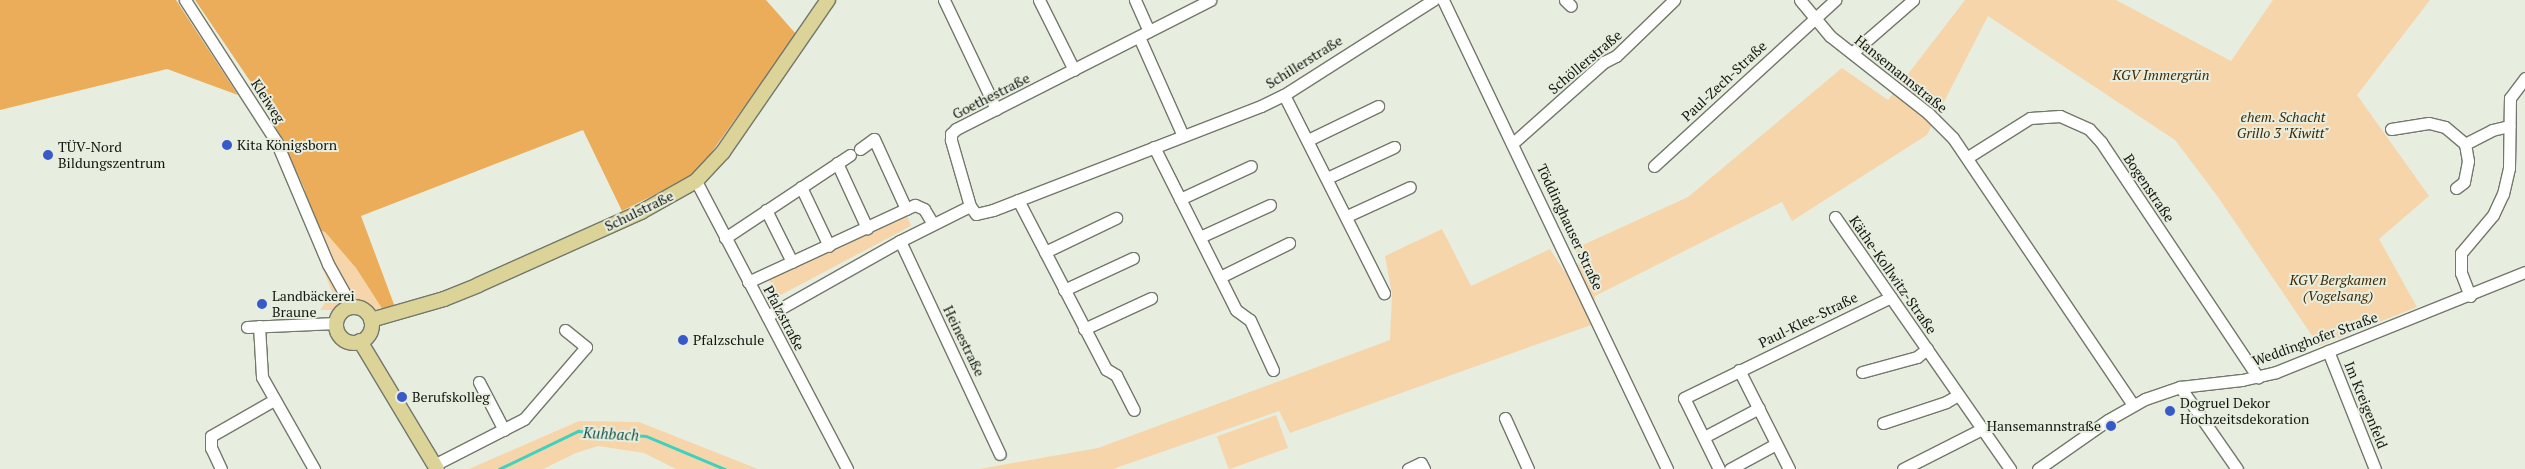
<!DOCTYPE html>
<meta charset="utf-8">
<style>
body{margin:0}
#map{position:relative;width:2525px;height:469px;overflow:hidden;background:#e7eedf;font-family:"PT Serif",serif}
div>[style]{position:absolute}
.green>*{inset:0;background:#f7d5ab;transform-origin:0 0}
.forest>*{inset:0;background:#ebad5a}
.stream>*{height:2.5px;margin:-1.25px;padding:0 1.25px;transform-origin:1.25px;border-radius:1.25px;background:#3ed1c0}
.roads{filter:drop-shadow(1px 0 #72786b) drop-shadow(-1px 0 #72786b) drop-shadow(0 1px #72786b) drop-shadow(0 -1px #72786b)}
.minor>*{height:11px;margin:-5.5px;padding:0 5.5px;transform-origin:5.5px;border-radius:5.5px;background:#fff}
.major>*{height:14px;margin:-7px;padding:0 7px;transform-origin:7px;border-radius:7px;background:#dcd398}
.major>.ring{margin:-7px;padding:0;box-sizing:content-box;background:none;border:14px solid #dcd398;border-radius:50%}
.dots>*{width:14px;height:14px;translate:-50% -50%;box-sizing:border-box;border:2px solid #e7eedf;border-radius:50%}
span{translate:-50% -50%;white-space:nowrap;text-align:center;line-height:1.15;-webkit-text-stroke:4px #e7eedf;paint-order:stroke}
.street-label{font-size:14px;color:#141711}
.park-label{font-size:14px;color:#422a04;font-style:italic}
.poi-label{font-size:14px;color:#141711}
.left{translate:0 -50%;text-align:left}
.right{translate:-100% -50%;text-align:right}
.water-label{font-size:15px;color:#17534c;font-style:italic}
</style>
<div id="map">
<div class="green">
<i style="clip-path:polygon(1965px 0,2116px 0,2231px 61px,2273px 0,2430px 0,2357px 95px,2429px 196px,2379px 239px,2417px 307px,2319px 346px,2218px 197px,2175px 140px,1988px 16px,1927px 135px,1792px 221px,1782px 202px,1595px 296px,1591px 325px,1290px 433px,1279px 411px,1113px 469px,979px 469px,1098px 448px,1390px 340px,1392px 294px,1385px 256px,1442px 229px,1471px 286px,1550px 249px,1564px 271px,1583px 261px,1574px 249px,1688px 197px,1842px 68px,1888px 100px)"></i>
<i style="clip-path:polygon(906px 213px,911px 226px,777px 297px,768px 278px)"></i>
<i style="clip-path:polygon(307px 229px,325px 232px,356px 268px,383px 310px,320px 310px,332px 292px)"></i>
<i style="left:1276px;top:415px;width:35px;height:63px;rotate:70deg"></i>
<i style="clip-path:polygon(579px 421px,639px 422px,758px 469px,676px 469px,644px 453px,598px 446px,576px 453px,543px 469px,469px 469px)"></i>
</div>
<div class="forest">
<i style="clip-path:polygon(0 0,176px 0,238px 95px,167px 69px,0 110px)"></i>
<i style="clip-path:polygon(195px 0,766px 0,796px 34px,696px 174px,622px 211px,583px 130px,361px 216px,395px 307px,383px 310px,356px 268px,325px 232px,318px 230px,304px 188px,263px 100px)"></i>
</div>
<div class="stream">
<i style="left:499px;top:469px;width:88px;rotate:-25.7deg"></i>
<i style="left:578px;top:431px;width:68px;rotate:4.2deg"></i>
<i style="left:646px;top:436px;width:86px;rotate:22.7deg"></i>
</div>
<div class="roads">
<div class="minor">
<i style="left:185px;top:0;width:168px;rotate:57.2deg"></i>
<i style="left:276px;top:141px;width:134px;rotate:67.1deg"></i>
<i style="left:328px;top:264px;width:49px;rotate:60.8deg"></i>
<i style="left:944px;top:0;width:121px;rotate:64.5deg"></i>
<i style="left:1039px;top:0;width:78px;rotate:63.4deg"></i>
<i style="left:1135px;top:0;width:34px;rotate:66deg"></i>
<i style="left:1443px;top:0;width:520px;rotate:64.47deg"></i>
<i style="left:1565px;top:0;width:8px;rotate:45deg"></i>
<i style="left:1800px;top:0;width:47px;rotate:50.2deg"></i>
<i style="left:1830px;top:36px;width:125px;rotate:38.2deg"></i>
<i style="left:1928px;top:113px;width:35px;rotate:45deg"></i>
<i style="left:1953px;top:138px;width:322px;rotate:56deg"></i>
<i style="left:1139px;top:37px;width:108px;rotate:66deg"></i>
<i style="left:1852px;top:53px;width:81px;rotate:-41deg"></i>
<i style="left:1284px;top:95px;width:222px;rotate:63.2deg"></i>
<i style="left:2391px;top:129px;width:38px;rotate:-9deg"></i>
<i style="left:2429px;top:123px;width:16px;rotate:14deg"></i>
<i style="left:2445px;top:127px;width:26px;rotate:40deg"></i>
<i style="left:2465px;top:144px;width:17px;rotate:80deg"></i>
<i style="left:2468px;top:161px;width:21px;rotate:101deg"></i>
<i style="left:2464px;top:182px;width:10px;rotate:143deg"></i>
<i style="left:1308px;top:140px;width:78px;rotate:-25.9deg"></i>
<i style="left:1513px;top:143px;width:122px;rotate:-41.7deg"></i>
<i style="left:1604px;top:62px;width:13px;rotate:-27deg"></i>
<i style="left:1616px;top:56px;width:81px;rotate:-44deg"></i>
<i style="left:2465px;top:144px;width:30px;rotate:-27deg"></i>
<i style="left:2492px;top:130px;width:18px;rotate:-13deg"></i>
<i style="left:1154px;top:147px;width:182px;rotate:63.3deg"></i>
<i style="left:1236px;top:310px;width:17px;rotate:36deg"></i>
<i style="left:1250px;top:320px;width:55px;rotate:65.3deg"></i>
<i style="left:860px;top:149px;width:17px;rotate:-36deg"></i>
<i style="left:874px;top:139px;width:77px;rotate:65.4deg"></i>
<i style="left:1968px;top:157px;width:73px;rotate:-32.2deg"></i>
<i style="left:2030px;top:118px;width:30px;rotate:-4deg"></i>
<i style="left:2060px;top:116px;width:32px;rotate:24deg"></i>
<i style="left:2089px;top:129px;width:18px;rotate:47deg"></i>
<i style="left:2101px;top:142px;width:283px;rotate:56.3deg"></i>
<i style="left:837px;top:163px;width:72px;rotate:65.2deg"></i>
<i style="left:1654px;top:166px;width:246px;rotate:-42.5deg"></i>
<i style="left:1327px;top:178px;width:74px;rotate:-24.8deg"></i>
<i style="left:696px;top:181px;width:325px;rotate:62.3deg"></i>
<i style="left:801px;top:187px;width:65px;rotate:64.6deg"></i>
<i style="left:1180px;top:199px;width:78px;rotate:-24.9deg"></i>
<i style="left:1018px;top:200px;width:191px;rotate:62.5deg"></i>
<i style="left:1106px;top:369px;width:12px;rotate:31deg"></i>
<i style="left:1116px;top:375px;width:39px;rotate:63deg"></i>
<i style="left:970px;top:206px;width:10px;rotate:53deg"></i>
<i style="left:976px;top:214px;width:17px;rotate:-13deg"></i>
<i style="left:993px;top:210px;width:287px;rotate:-21.2deg"></i>
<i style="left:1261px;top:106px;width:25px;rotate:-26deg"></i>
<i style="left:1284px;top:95px;width:177px;rotate:-32.5deg"></i>
<i style="left:766px;top:210px;width:58px;rotate:63.4deg"></i>
<i style="left:1347px;top:216px;width:69px;rotate:-24.7deg"></i>
<i style="left:1835px;top:217px;width:307px;rotate:55.2deg"></i>
<i style="left:1200px;top:237px;width:77px;rotate:-24.6deg"></i>
<i style="left:725px;top:238px;width:150px;rotate:-33.6deg"></i>
<i style="left:900px;top:241px;width:235px;rotate:64.9deg"></i>
<i style="left:1045px;top:252px;width:79px;rotate:-25.6deg"></i>
<i style="left:1220px;top:277px;width:77px;rotate:-26.2deg"></i>
<i style="left:748px;top:282px;width:184px;rotate:-24.8deg"></i>
<i style="left:915px;top:205px;width:10px;rotate:24deg"></i>
<i style="left:924px;top:209px;width:17px;rotate:59deg"></i>
<i style="left:1064px;top:290px;width:76px;rotate:-24.9deg"></i>
<i style="left:2470px;top:296px;width:25px;rotate:-111deg"></i>
<i style="left:2461px;top:273px;width:20px;rotate:-90deg"></i>
<i style="left:2461px;top:253px;width:50px;rotate:-49.9deg"></i>
<i style="left:2493px;top:215px;width:23px;rotate:-65deg"></i>
<i style="left:2503px;top:194px;width:27px;rotate:-77deg"></i>
<i style="left:2509px;top:168px;width:70px;rotate:-89.2deg"></i>
<i style="left:2510px;top:98px;width:25px;rotate:-53deg"></i>
<i style="left:767px;top:316px;width:153px;rotate:-29.4deg"></i>
<i style="left:900px;top:241px;width:78px;rotate:-26.6deg"></i>
<i style="left:970px;top:206px;width:69px;rotate:-106.1deg"></i>
<i style="left:951px;top:140px;width:6px;rotate:-90deg"></i>
<i style="left:951px;top:134px;width:7px;rotate:-45deg"></i>
<i style="left:956px;top:129px;width:285px;rotate:-26.9deg"></i>
<i style="left:259px;top:326px;width:51px;rotate:86.6deg"></i>
<i style="left:262px;top:377px;width:106px;rotate:60.5deg"></i>
<i style="left:247px;top:327px;width:89px;rotate:-2.6deg"></i>
<i style="left:1084px;top:329px;width:74px;rotate:-24.8deg"></i>
<i style="left:2328px;top:351px;width:127px;rotate:68.3deg"></i>
<i style="left:1739px;top:370px;width:111px;rotate:63.2deg"></i>
<i style="left:1862px;top:372px;width:57px;rotate:-15.3deg"></i>
<i style="left:1917px;top:357px;width:13px;rotate:-39deg"></i>
<i style="left:479px;top:382px;width:54px;rotate:62.5deg"></i>
<i style="left:2180px;top:387px;width:100px;rotate:55.2deg"></i>
<i style="left:1505px;top:418px;width:56px;rotate:65.7deg"></i>
<i style="left:1883px;top:423px;width:66px;rotate:-18.4deg"></i>
<i style="left:1946px;top:402px;width:14px;rotate:-30deg"></i>
<i style="left:1704px;top:437px;width:62px;rotate:-27.8deg"></i>
<i style="left:434px;top:465px;width:101px;rotate:-27.1deg"></i>
<i style="left:524px;top:419px;width:95px;rotate:-49.3deg"></i>
<i style="left:586px;top:347px;width:27px;rotate:-141deg"></i>
<i style="left:221px;top:469px;width:23px;rotate:-115deg"></i>
<i style="left:211px;top:448px;width:12px;rotate:-90deg"></i>
<i style="left:211px;top:436px;width:73px;rotate:-29.7deg"></i>
<i style="left:1408px;top:469px;width:14px;rotate:-25deg"></i>
<i style="left:1421px;top:463px;width:7px;rotate:63deg"></i>
<i style="left:1719px;top:469px;width:79px;rotate:-116.2deg"></i>
<i style="left:1684px;top:398px;width:230px;rotate:-26deg"></i>
<i style="left:1730px;top:469px;width:52px;rotate:-28.5deg"></i>
<i style="left:1903px;top:469px;width:89px;rotate:-26.9deg"></i>
<i style="left:2038px;top:469px;width:85px;rotate:-35deg"></i>
<i style="left:2108px;top:420px;width:43px;rotate:-29.6deg"></i>
<i style="left:2145px;top:399px;width:37px;rotate:-19deg"></i>
<i style="left:2180px;top:387px;width:62px;rotate:-6.4deg"></i>
<i style="left:2242px;top:380px;width:35px;rotate:-13deg"></i>
<i style="left:2276px;top:372px;width:268px;rotate:-21.9deg"></i>
</div>
<div class="major">
<i class="ring" style="left:336px;top:307px;width:22px;height:22px"></i>
<i style="left:371px;top:320px;width:76px;rotate:-16deg"></i>
<i style="left:444px;top:299px;width:37px;rotate:-22deg"></i>
<i style="left:478px;top:285px;width:179px;rotate:-24.1deg"></i>
<i style="left:641px;top:212px;width:63px;rotate:-29.4deg"></i>
<i style="left:696px;top:181px;width:40px;rotate:-47deg"></i>
<i style="left:723px;top:152px;width:185px;rotate:-55.4deg"></i>
<i style="left:360px;top:341px;width:149px;rotate:59deg"></i>
</div>
</div>
<div class="dots">
<i style="left:227px;top:145px;background:#3859ca"></i>
<i style="left:48px;top:155px;background:#3859ca"></i>
<i style="left:262px;top:304px;background:#3859ca"></i>
<i style="left:683px;top:340px;background:#3859ca"></i>
<i style="left:402px;top:397px;background:#3859ca"></i>
<i style="left:2170px;top:411px;background:#3859ca"></i>
<i style="left:2111px;top:426px;background:#3859ca"></i>
</div>
<div class="street-label">
<span style="left:1304px;top:62px;rotate:-32deg">Schillerstraße</span>
<span style="left:1585px;top:62px;rotate:-40deg">Schöllerstraße</span>
<span style="left:1901px;top:74px;rotate:39deg">Hansemannstraße</span>
<span style="left:1724px;top:81px;rotate:-43deg">Paul-Zech-Straße</span>
<span style="left:991px;top:96px;rotate:-27deg">Goethestraße</span>
<span style="left:268px;top:101px;rotate:57deg">Kleiweg</span>
<span style="left:2149px;top:188px;rotate:56deg">Bogenstraße</span>
<span style="left:639px;top:211px;rotate:-26deg">Schulstraße</span>
<span style="left:1570px;top:227px;rotate:65deg">Töddinghauser Straße</span>
<span style="left:1893px;top:275px;rotate:55deg">Käthe-Kollwitz-Straße</span>
<span style="left:784px;top:318px;rotate:62deg">Pfalzstraße</span>
<span style="left:1808px;top:320px;rotate:-26deg">Paul-Klee-Straße</span>
<span style="left:2315px;top:339px;rotate:-20deg">Weddinghofer Straße</span>
<span style="left:964px;top:341px;rotate:64deg">Heinestraße</span>
<span style="left:2366px;top:405px;rotate:68deg">Im Kreigenfeld</span>
</div>
<div class="park-label">
<span style="left:2161px;top:75px">KGV Immergrün</span>
<span style="left:2283px;top:125px">ehem. Schacht<br>Grillo 3 "Kiwitt"</span>
<span style="left:2338px;top:288px">KGV Bergkamen<br>(Vogelsang)</span>
</div>
<div class="poi-label">
<span class="left" style="left:237px;top:145px">Kita Königsborn</span>
<span class="left" style="left:58px;top:155px">TÜV-Nord<br>Bildungszentrum</span>
<span class="left" style="left:272px;top:304px">Landbäckerei<br>Braune</span>
<span class="left" style="left:693px;top:340px">Pfalzschule</span>
<span class="left" style="left:412px;top:397px">Berufskolleg</span>
<span class="left" style="left:2180px;top:411px">Dogruel Dekor<br>Hochzeitsdekoration</span>
<span class="right" style="left:2101px;top:426px">Hansemannstraße</span>
</div>
<div class="water-label">
<span style="left:611px;top:434px;rotate:3deg">Kuhbach</span>
</div>
</div>
